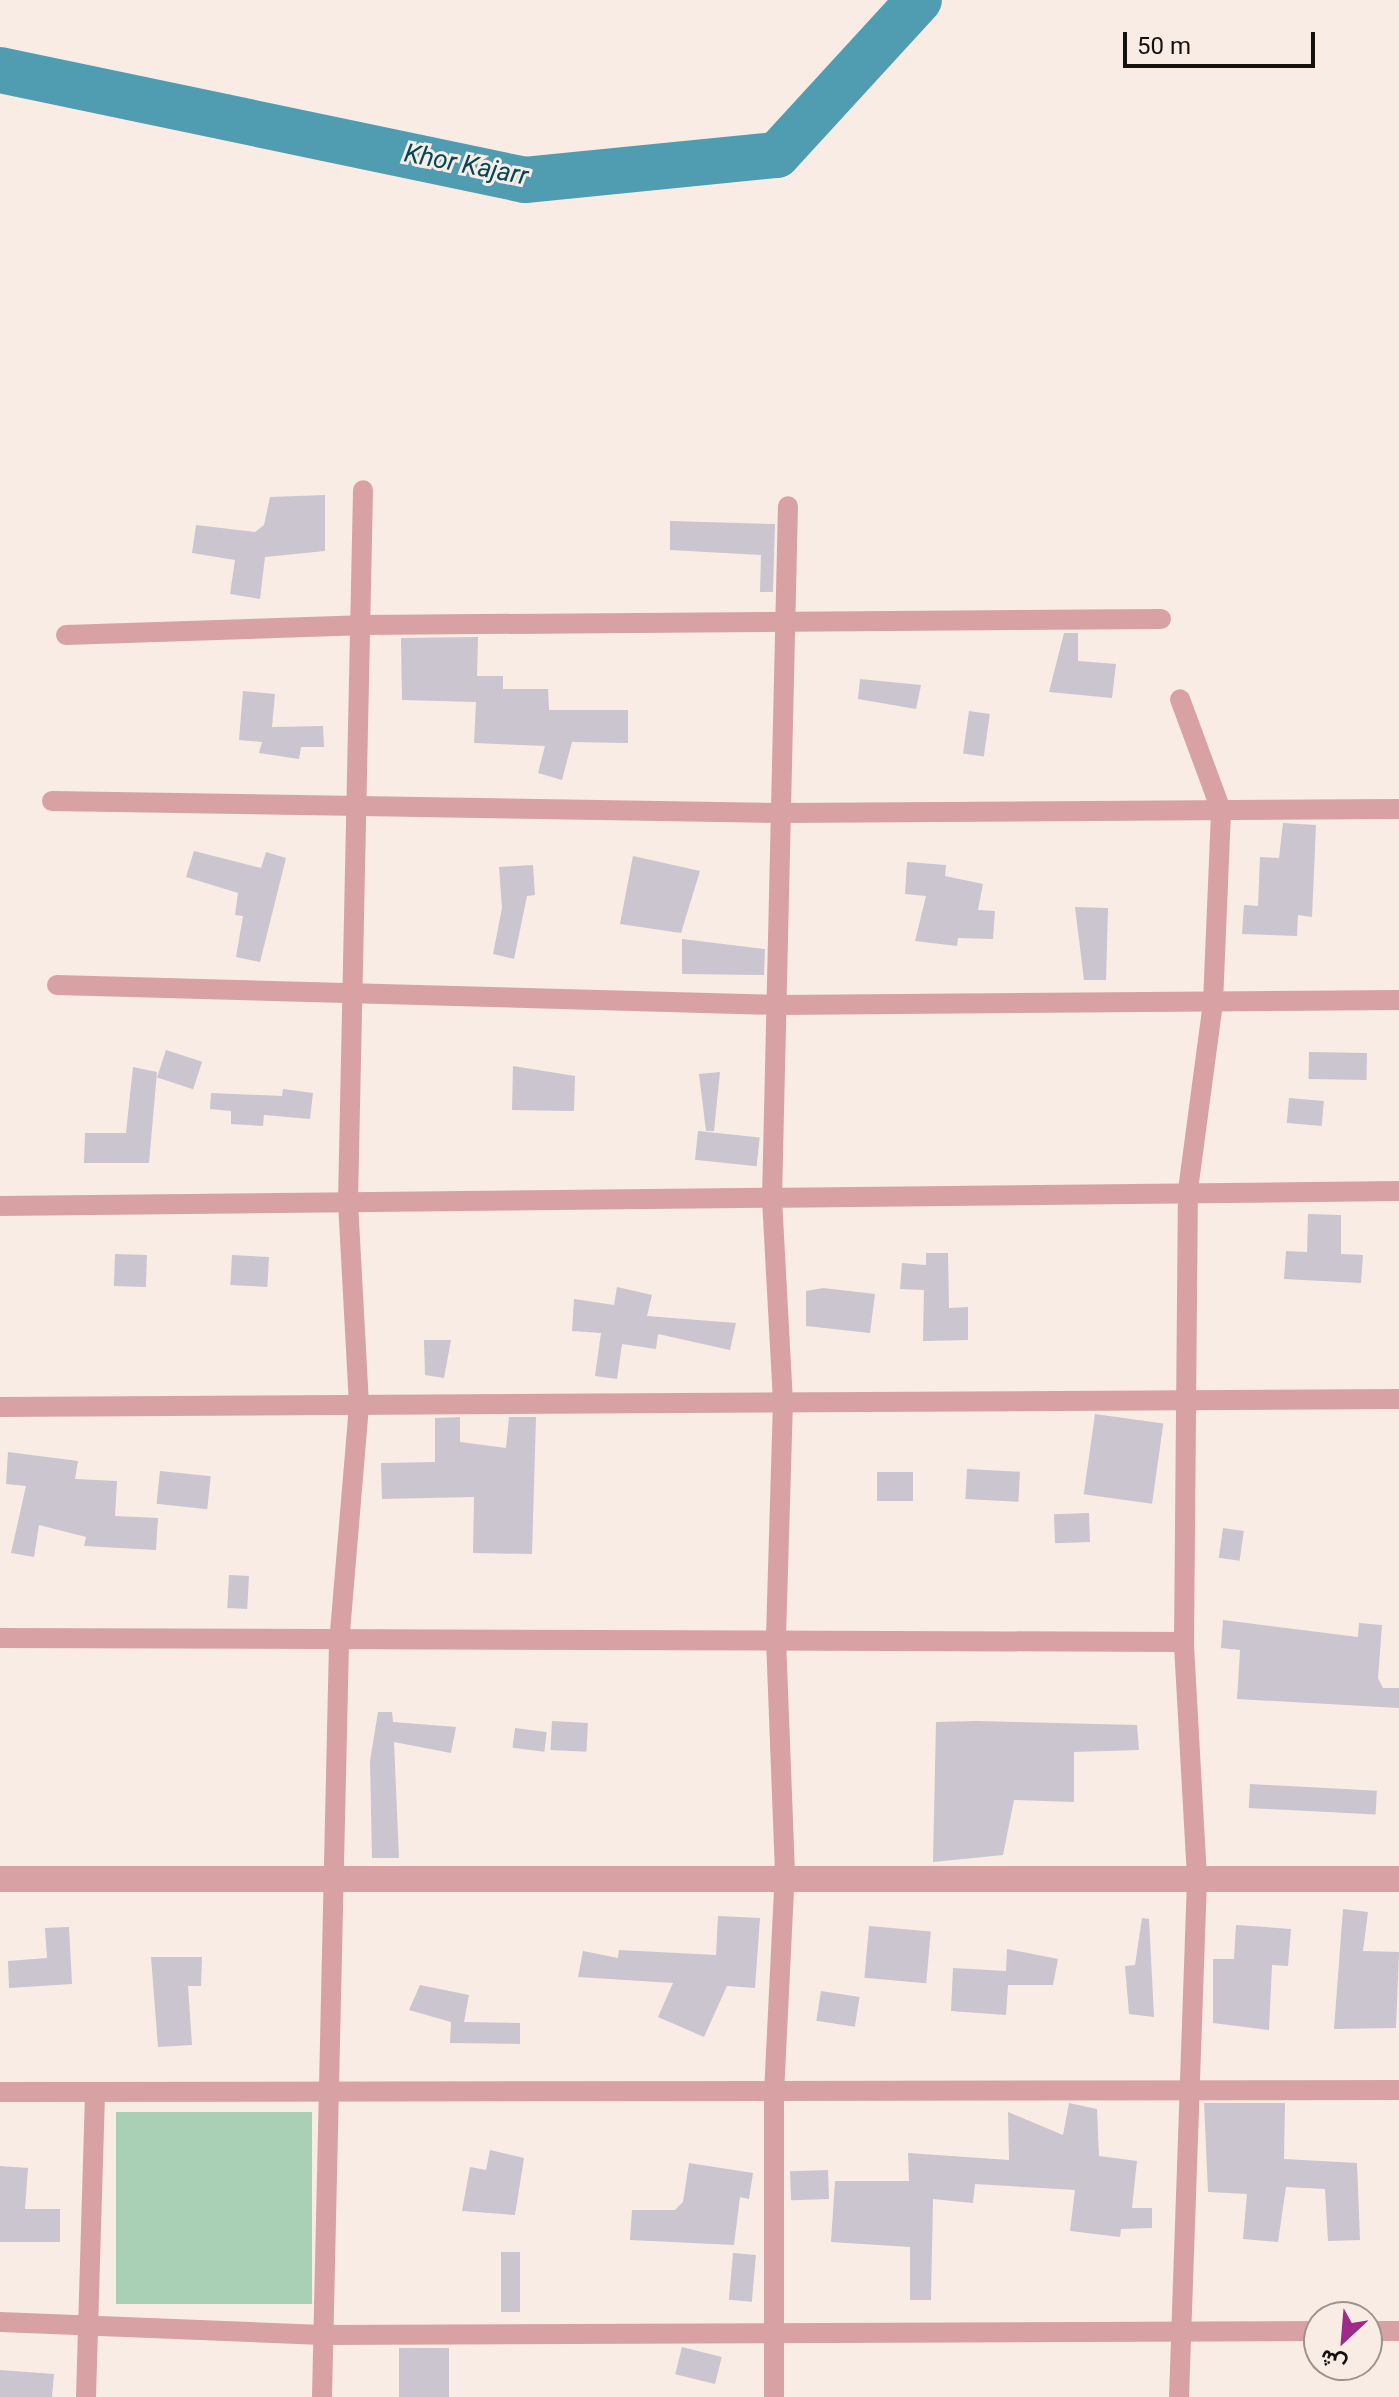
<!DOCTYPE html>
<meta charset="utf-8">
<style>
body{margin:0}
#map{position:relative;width:1399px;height:2397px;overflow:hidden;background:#f8ece5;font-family:Roboto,Vazirmatn,sans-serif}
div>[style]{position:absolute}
.green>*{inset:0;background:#a9d0b5;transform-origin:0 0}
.river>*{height:46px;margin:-23px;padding:0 23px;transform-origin:23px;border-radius:23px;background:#509db2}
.building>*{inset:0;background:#cbc5cf;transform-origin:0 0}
.minor>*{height:20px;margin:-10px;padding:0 10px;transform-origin:10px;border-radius:10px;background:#d8a2a5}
.tertiary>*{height:26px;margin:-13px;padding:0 13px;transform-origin:13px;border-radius:13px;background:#d8a2a5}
span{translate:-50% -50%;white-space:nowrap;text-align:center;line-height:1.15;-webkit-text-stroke:6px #f8ece5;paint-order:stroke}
.water-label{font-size:26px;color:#014958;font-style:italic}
.north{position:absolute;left:1303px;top:2301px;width:80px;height:80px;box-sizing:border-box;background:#f8ece5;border:2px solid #9d948f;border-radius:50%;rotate:206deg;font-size:22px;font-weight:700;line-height:32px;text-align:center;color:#15110f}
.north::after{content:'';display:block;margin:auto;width:28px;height:36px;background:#9e2b87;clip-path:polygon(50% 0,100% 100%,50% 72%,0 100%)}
.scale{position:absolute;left:1123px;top:32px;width:192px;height:36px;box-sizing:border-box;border:4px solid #15110f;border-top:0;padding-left:10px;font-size:24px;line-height:28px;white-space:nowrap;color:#15110f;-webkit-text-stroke:6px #f8ece5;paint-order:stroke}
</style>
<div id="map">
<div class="green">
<i style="left:116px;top:2112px;width:196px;height:192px"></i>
</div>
<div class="river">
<i style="left:0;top:70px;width:536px;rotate:11.83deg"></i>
<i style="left:525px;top:180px;width:253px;rotate:-5.7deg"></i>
<i style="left:777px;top:155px;width:210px;rotate:-47.5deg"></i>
</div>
<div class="building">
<i style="clip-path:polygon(325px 495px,325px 551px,265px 557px,260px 599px,230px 594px,235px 560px,192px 553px,196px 525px,255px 532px,264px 525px,270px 497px)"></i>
<i style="clip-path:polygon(670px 521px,775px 524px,773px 592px,760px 592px,761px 555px,670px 550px)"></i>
<i style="clip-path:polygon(1064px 633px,1078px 633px,1078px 661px,1116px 664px,1112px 698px,1049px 692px)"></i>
<i style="clip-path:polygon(478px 637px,477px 676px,503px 676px,503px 689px,548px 689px,549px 710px,628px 710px,628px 743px,572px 742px,562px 780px,538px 773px,545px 746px,474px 743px,476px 702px,402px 700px,401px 638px)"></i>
<i style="clip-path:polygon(860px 679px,921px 685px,916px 709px,858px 699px)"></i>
<i style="clip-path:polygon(243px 691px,275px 694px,272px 727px,323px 726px,324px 747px,301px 747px,299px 759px,259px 753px,262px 742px,239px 740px)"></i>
<i style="left:969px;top:711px;width:21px;height:43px;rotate:8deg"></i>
<i style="clip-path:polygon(1283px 823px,1316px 825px,1312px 917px,1298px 915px,1297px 936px,1242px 934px,1244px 905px,1258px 906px,1260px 857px,1279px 858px)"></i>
<i style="clip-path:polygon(194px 851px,261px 868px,266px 852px,286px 858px,260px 962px,236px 957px,243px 916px,235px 915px,238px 893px,186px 877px)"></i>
<i style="clip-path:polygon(633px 856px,700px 871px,681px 933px,620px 924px)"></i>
<i style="clip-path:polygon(907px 862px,946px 865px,945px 876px,983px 884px,978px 910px,995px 911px,993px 939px,958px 938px,957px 946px,915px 941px,926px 896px,905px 894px)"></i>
<i style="clip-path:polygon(533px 865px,535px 895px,527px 896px,514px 959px,493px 954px,502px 908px,499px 867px)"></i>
<i style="clip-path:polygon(1075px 907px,1108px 908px,1106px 980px,1084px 980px)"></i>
<i style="clip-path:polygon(682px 939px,765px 949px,764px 975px,682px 974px)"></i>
<i style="left:166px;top:1050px;width:38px;height:29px;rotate:18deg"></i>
<i style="left:1309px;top:1052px;width:58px;height:27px;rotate:1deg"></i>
<i style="clip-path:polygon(513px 1066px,575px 1076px,574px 1111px,512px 1110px)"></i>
<i style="clip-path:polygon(133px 1067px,157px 1072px,149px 1163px,84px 1163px,85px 1133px,126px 1133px)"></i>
<i style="clip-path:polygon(720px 1072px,714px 1131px,706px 1131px,699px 1074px)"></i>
<i style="clip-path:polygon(283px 1089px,313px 1093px,310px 1119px,264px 1115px,263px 1126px,231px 1124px,231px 1111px,210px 1109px,211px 1093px,282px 1096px)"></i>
<i style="left:1289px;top:1098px;width:35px;height:25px;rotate:5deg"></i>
<i style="left:698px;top:1131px;width:62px;height:29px;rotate:6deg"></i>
<i style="clip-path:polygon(1308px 1214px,1341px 1215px,1341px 1254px,1363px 1255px,1361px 1283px,1284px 1279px,1286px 1251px,1307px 1252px)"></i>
<i style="clip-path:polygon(926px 1253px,948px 1253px,949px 1308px,968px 1307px,968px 1340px,923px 1341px,924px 1290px,900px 1289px,902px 1263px,926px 1265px)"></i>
<i style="left:115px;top:1254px;width:32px;height:32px;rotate:2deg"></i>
<i style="left:232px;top:1255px;width:37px;height:30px;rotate:3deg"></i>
<i style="clip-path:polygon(617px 1287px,652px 1295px,647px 1316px,736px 1323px,730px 1350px,658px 1334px,656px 1349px,622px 1344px,617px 1379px,595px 1376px,601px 1333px,572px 1331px,574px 1299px,614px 1305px)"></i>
<i style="clip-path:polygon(823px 1288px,875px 1294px,870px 1333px,806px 1326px,806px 1291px)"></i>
<i style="clip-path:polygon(424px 1340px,451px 1340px,444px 1378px,425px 1375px)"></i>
<i style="left:1095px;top:1414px;width:69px;height:81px;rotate:8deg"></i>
<i style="clip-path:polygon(460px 1417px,460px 1442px,506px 1448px,509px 1417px,536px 1417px,532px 1554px,473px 1553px,474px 1497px,382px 1499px,381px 1463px,435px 1462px,435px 1418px)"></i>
<i style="clip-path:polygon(8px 1452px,78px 1461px,75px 1479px,117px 1481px,115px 1516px,158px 1518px,156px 1550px,84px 1546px,86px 1537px,39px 1525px,34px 1557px,11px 1553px,26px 1486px,6px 1484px)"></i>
<i style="left:967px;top:1469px;width:53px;height:30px;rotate:3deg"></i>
<i style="left:160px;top:1471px;width:51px;height:33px;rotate:6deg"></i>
<i style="left:877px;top:1472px;width:36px;height:29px"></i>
<i style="left:1089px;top:1513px;width:29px;height:35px;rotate:88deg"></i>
<i style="left:1223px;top:1528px;width:21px;height:30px;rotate:8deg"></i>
<i style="left:229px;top:1575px;width:20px;height:33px;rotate:3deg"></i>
<i style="clip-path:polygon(1223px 1620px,1358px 1637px,1359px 1623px,1382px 1625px,1378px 1678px,1383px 1688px,1399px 1688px,1399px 1708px,1237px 1699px,1240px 1650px,1221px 1648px)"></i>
<i style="clip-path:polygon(378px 1712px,392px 1712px,393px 1722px,456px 1727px,451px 1753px,394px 1742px,399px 1858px,372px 1858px,370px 1761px)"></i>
<i style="left:552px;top:1721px;width:36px;height:29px;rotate:3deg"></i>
<i style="clip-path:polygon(976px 1721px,1137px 1725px,1139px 1750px,1074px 1752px,1074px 1802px,1014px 1800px,1003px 1855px,933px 1862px,936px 1722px)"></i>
<i style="left:515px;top:1728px;width:32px;height:20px;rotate:7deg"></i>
<i style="left:1250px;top:1784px;width:127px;height:24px;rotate:3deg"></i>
<i style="clip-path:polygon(1343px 1909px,1368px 1912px,1363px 1951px,1399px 1952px,1396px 2028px,1334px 2029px)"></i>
<i style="clip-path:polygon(718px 1916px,760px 1918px,755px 1988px,727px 1986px,704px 2037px,658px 2017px,673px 1983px,578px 1977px,583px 1951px,618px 1958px,619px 1950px,716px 1955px)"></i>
<i style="clip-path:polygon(1142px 1918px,1149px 1919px,1154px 2017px,1129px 2014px,1125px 1966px,1135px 1965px)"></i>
<i style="clip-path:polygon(1236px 1925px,1291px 1929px,1288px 1966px,1272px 1965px,1269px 2030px,1213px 2023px,1213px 1959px,1234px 1959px)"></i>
<i style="left:869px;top:1926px;width:62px;height:52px;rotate:5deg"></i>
<i style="clip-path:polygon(69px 1927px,72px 1984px,9px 1988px,8px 1961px,47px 1958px,45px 1928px)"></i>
<i style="clip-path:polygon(1007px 1949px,1058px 1959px,1053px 1985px,1008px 1985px,1006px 2015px,951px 2011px,953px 1968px,1006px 1971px)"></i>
<i style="clip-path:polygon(151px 1957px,202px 1957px,201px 1986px,188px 1986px,192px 2045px,158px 2047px)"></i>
<i style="clip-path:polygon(420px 1985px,469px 1995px,464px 2022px,520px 2023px,520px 2044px,450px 2043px,451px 2022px,409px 2010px)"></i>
<i style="left:821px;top:1991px;width:39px;height:30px;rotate:9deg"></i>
<i style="clip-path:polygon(1069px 2103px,1097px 2109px,1099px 2156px,1137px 2161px,1132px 2208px,1152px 2208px,1152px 2228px,1121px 2229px,1120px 2237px,1070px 2231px,1075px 2190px,975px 2184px,973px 2203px,933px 2199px,931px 2300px,910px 2300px,910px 2247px,831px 2242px,835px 2181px,909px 2181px,908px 2153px,1009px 2160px,1008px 2112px,1063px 2135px)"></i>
<i style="clip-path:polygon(1204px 2103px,1285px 2103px,1284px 2159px,1357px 2163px,1360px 2240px,1328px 2241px,1325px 2189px,1286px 2187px,1278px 2242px,1243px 2239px,1247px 2194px,1208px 2192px)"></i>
<i style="clip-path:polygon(490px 2150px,524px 2158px,515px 2215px,462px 2211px,470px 2167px,486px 2170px)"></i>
<i style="clip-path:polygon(689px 2163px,753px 2173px,749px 2199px,740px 2197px,734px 2245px,630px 2240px,632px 2210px,675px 2210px,683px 2202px)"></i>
<i style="clip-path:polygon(0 2166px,28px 2168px,25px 2209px,60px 2209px,60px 2242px,0 2242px)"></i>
<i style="left:828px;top:2170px;width:29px;height:38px;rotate:88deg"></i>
<i style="left:501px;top:2252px;width:19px;height:60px"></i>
<i style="left:733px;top:2253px;width:23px;height:47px;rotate:5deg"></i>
<i style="left:682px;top:2347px;width:41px;height:28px;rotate:14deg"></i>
<i style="left:399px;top:2348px;width:50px;height:49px"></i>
<i style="clip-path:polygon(0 2370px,54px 2374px,52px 2397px,0 2397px)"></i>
</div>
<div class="minor">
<i style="left:66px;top:635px;width:294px;rotate:-1.9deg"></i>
<i style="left:360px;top:625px;width:801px;rotate:-0.43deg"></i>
<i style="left:52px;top:801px;width:729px;rotate:0.94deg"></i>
<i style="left:781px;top:813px;width:618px;rotate:-0.37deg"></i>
<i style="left:57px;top:985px;width:722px;rotate:1.59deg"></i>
<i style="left:779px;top:1005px;width:620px;rotate:-0.46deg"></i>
<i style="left:0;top:1206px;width:1399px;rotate:-0.61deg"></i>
<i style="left:0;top:1407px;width:1399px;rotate:-0.33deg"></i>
<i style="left:0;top:1638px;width:1184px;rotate:0.19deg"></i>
<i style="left:0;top:2092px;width:1399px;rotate:-0.08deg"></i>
<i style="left:0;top:2322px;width:323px;rotate:2.3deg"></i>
<i style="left:323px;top:2335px;width:996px;rotate:-0.23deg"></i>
<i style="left:1367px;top:2331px;width:32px"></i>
<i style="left:86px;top:2397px;width:305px;rotate:-88.3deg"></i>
<i style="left:322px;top:2397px;width:753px;rotate:-88.71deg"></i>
<i style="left:339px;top:1644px;width:240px;rotate:-85.2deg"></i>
<i style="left:359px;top:1405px;width:204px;rotate:-93.1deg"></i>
<i style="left:348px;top:1201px;width:711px;rotate:-88.79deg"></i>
<i style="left:774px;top:2397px;width:303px;rotate:-90deg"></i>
<i style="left:774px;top:2094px;width:221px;rotate:-87.2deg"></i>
<i style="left:785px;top:1873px;width:236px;rotate:-92.2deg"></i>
<i style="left:776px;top:1637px;width:235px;rotate:-88.3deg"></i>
<i style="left:783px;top:1402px;width:203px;rotate:-93.1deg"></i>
<i style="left:772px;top:1199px;width:693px;rotate:-88.68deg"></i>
<i style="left:1179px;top:2397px;width:519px;rotate:-88.01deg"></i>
<i style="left:1197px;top:1878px;width:236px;rotate:-93.2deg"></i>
<i style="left:1184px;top:1642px;width:452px;rotate:-89.5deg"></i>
<i style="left:1188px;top:1190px;width:189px;rotate:-82.4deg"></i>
<i style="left:1213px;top:1003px;width:193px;rotate:-87.6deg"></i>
<i style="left:1221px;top:810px;width:118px;rotate:-110.3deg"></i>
</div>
<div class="tertiary">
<i style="left:0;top:1879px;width:1399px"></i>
</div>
<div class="water-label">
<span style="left:466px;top:165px;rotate:11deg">Khor Kajarr</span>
</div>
<div class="north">ش</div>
<div class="scale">50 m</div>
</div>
